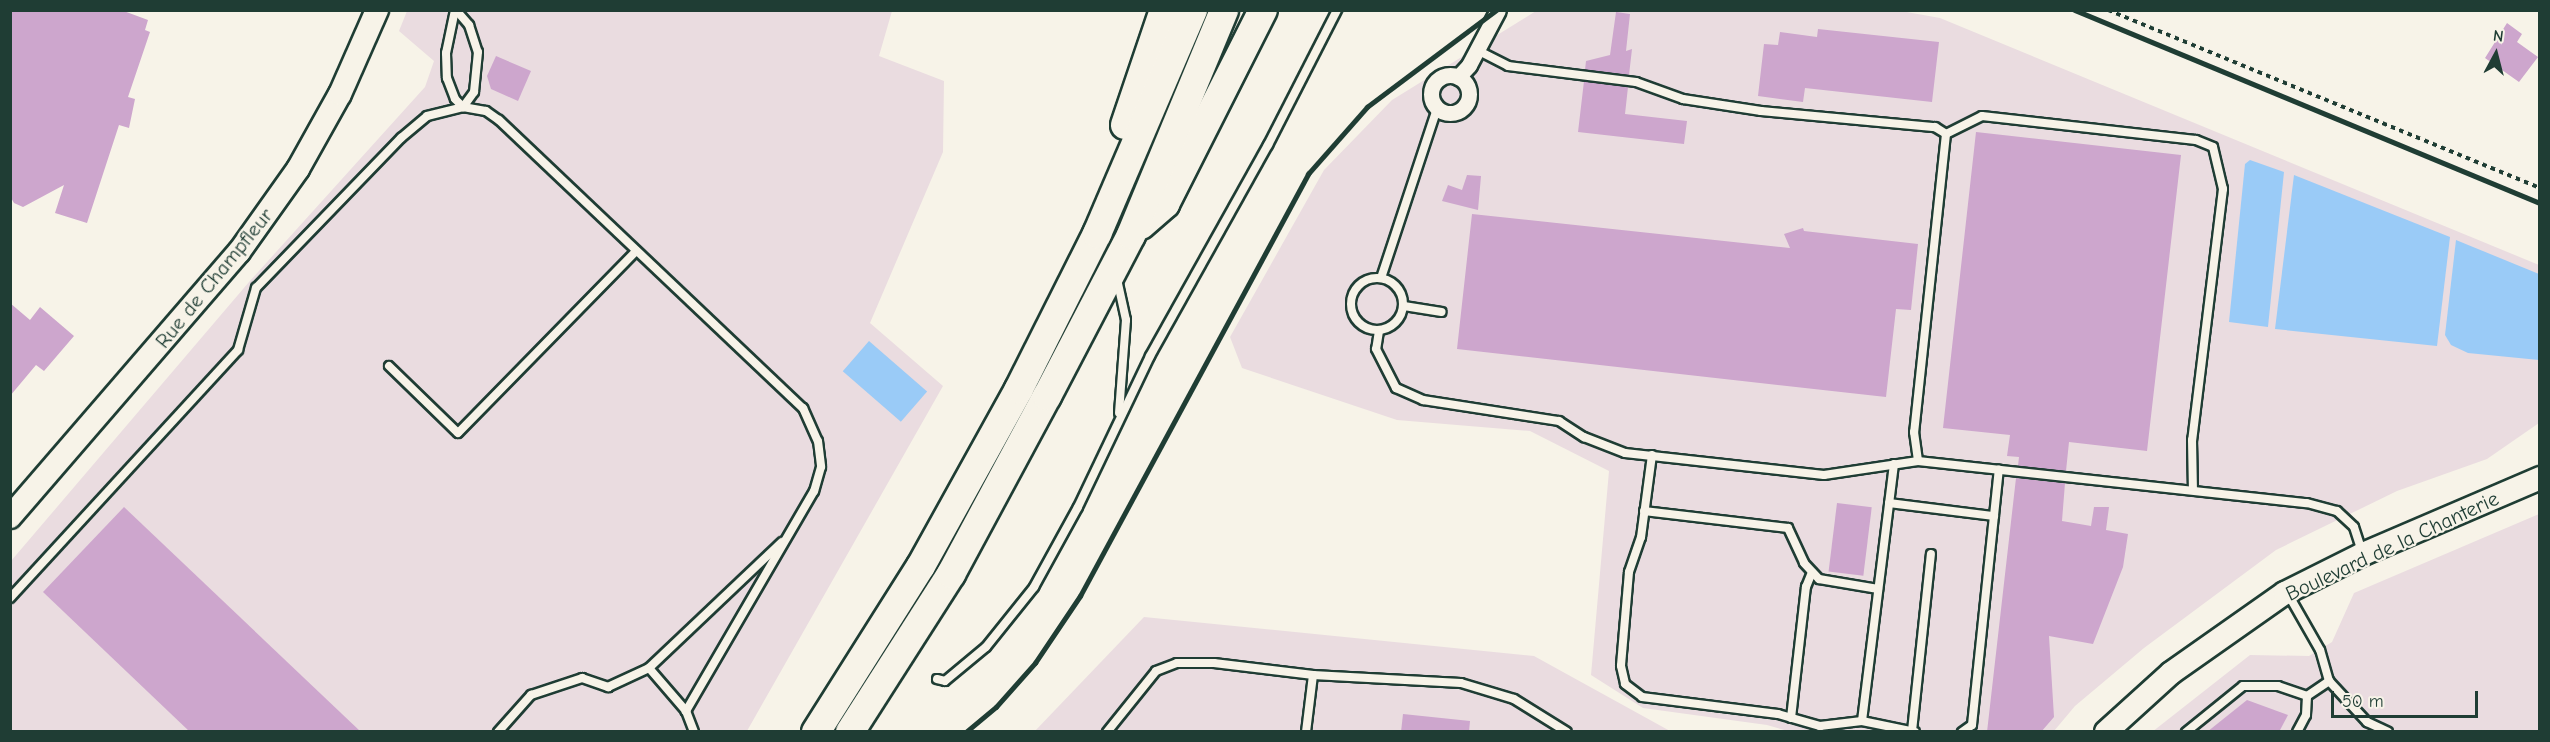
<!DOCTYPE html>
<style>
body{margin:0}
#map{position:relative;width:2550px;height:742px;overflow:hidden;background:#f7f3e8;font-family:"Comic Neue",sans-serif}
div>[style]{position:absolute}
.built>*{inset:0;background:#eadce0}
.water>*{inset:0;background:#9acbf7;transform-origin:0 0}
.building>*{inset:0;background:#cda6cd;transform-origin:0 0}
.path>*{height:4px;margin-top:-2px;transform-origin:0;background:repeating-linear-gradient(90deg,#1f3d34 0 4.5px,transparent 0 9px)}
.roads{filter:drop-shadow(2px 0 #1f3d34) drop-shadow(-2px 0 #1f3d34) drop-shadow(0 2px #1f3d34) drop-shadow(0 -2px #1f3d34)}
.lane>*{height:8px;margin:-4px;padding:0 4px;transform-origin:4px;border-radius:4px;background:#f7f3e8}
.lane>.ring{margin:-4px;padding:0;box-sizing:content-box;background:none;border:8px solid #f7f3e8;border-radius:50%}
.street>*{height:15px;margin:-7.5px;padding:0 7.5px;transform-origin:7.5px;border-radius:7.5px;background:#f7f3e8}
.street>.ring{margin:-7.5px;padding:0;box-sizing:content-box;background:none;border:15px solid #f7f3e8;border-radius:50%}
.secondary>*{height:22px;margin:-11px;padding:0 11px;transform-origin:11px;border-radius:11px;background:#f7f3e8}
.highway>*{height:28px;margin:-14px;padding:0 14px;transform-origin:14px;border-radius:14px;background:#f7f3e8}
.rail>*{height:4.5px;margin:-2.25px;padding:0 2.25px;transform-origin:2.25px;border-radius:2.25px;background:#1f3d34}
span{translate:-50% -50%;white-space:nowrap;text-align:center;line-height:1.15;-webkit-text-stroke:4.5px #f7f3e8;paint-order:stroke}
.street-label{font-size:21px;color:#1f3d34}
.frame{position:absolute;inset:0;border:12px solid #1f3d34;pointer-events:none}
.north{position:absolute;left:2466px;top:24px;width:60px;height:60px;-webkit-text-stroke:4px #f7f3e8;paint-order:stroke;rotate:7deg;font-size:16px;font-weight:700;line-height:24px;text-align:center;color:#1f3d34}
.north::after{content:'';display:block;margin:auto;width:21px;height:27px;background:#1f3d34;clip-path:polygon(50% 0,100% 100%,50% 72%,0 100%)}
.scale{position:absolute;left:2331px;top:691px;width:147px;height:27px;box-sizing:border-box;border:3px solid #1f3d34;border-top:0;padding-left:8px;font-size:18px;line-height:21px;white-space:nowrap;color:#1f3d34;-webkit-text-stroke:4px #f7f3e8;paint-order:stroke}
</style>
<div id="map">
<div class="built">
<i style="clip-path:polygon(407px 11px,892px 11px,879px 56px,944px 81px,943px 152px,870px 323px,943px 386px,747px 731px,11px 732px,11px 561px,249px 282px,425px 87px,434px 61px,399px 31px)"></i>
<i style="clip-path:polygon(1536px 11px,1901px 11px,1940px 18px,2539px 265px,2539px 423px,2487px 459px,2397px 491px,2276px 550px,2144px 648px,2075px 706px,2054px 731px,1788px 731px,1767px 725px,1643px 708px,1591px 675px,1609px 471px,1530px 431px,1397px 420px,1242px 368px,1230px 337px,1324px 170px,1392px 100px)"></i>
<i style="clip-path:polygon(2539px 514px,2539px 731px,2152px 732px,2250px 655px,2309px 656px,2332px 642px,2354px 593px)"></i>
<i style="clip-path:polygon(1144px 617px,1534px 656px,1670px 731px,1034px 732px)"></i>
</div>
<div class="water">
<i style="clip-path:polygon(2250px 160px,2284px 172px,2268px 327px,2229px 322px,2245px 164px)"></i>
<i style="clip-path:polygon(2294px 175px,2450px 237px,2437px 346px,2275px 329px)"></i>
<i style="clip-path:polygon(2456px 240px,2539px 274px,2539px 360px,2468px 353px,2451px 345px,2445px 335px)"></i>
<i style="left:869px;top:341px;width:77px;height:40px;rotate:41deg"></i>
</div>
<div class="building">
<i style="clip-path:polygon(10px 10px,121px 10px,148px 20px,145px 30px,150px 32px,128px 97px,135px 99px,129px 128px,119px 125px,87px 223px,55px 213px,64px 185px,23px 207px,14px 203px,10px 196px)"></i>
<i style="clip-path:polygon(1616px 12px,1630px 14px,1626px 51px,1632px 49px,1629px 75px,1585px 70px,1586px 61px,1610px 55px)"></i>
<i style="clip-path:polygon(2507px 23px,2522px 34px,2517px 42px,2538px 57px,2519px 82px,2485px 58px)"></i>
<i style="clip-path:polygon(1818px 29px,1939px 42px,1932px 102px,1805px 88px,1803px 102px,1758px 96px,1764px 44px,1778px 45px,1780px 32px,1817px 37px)"></i>
<i style="clip-path:polygon(496px 56px,531px 71px,518px 101px,491px 89px,487px 76px)"></i>
<i style="clip-path:polygon(1584px 81px,1628px 87px,1625px 114px,1687px 121px,1684px 144px,1578px 132px)"></i>
<i style="clip-path:polygon(1976px 132px,2181px 155px,2147px 451px,2069px 442px,2066px 471px,2018px 466px,2019px 457px,2007px 456px,2010px 435px,1943px 428px)"></i>
<i style="clip-path:polygon(1467px 175px,1481px 176px,1478px 210px,1442px 201px,1448px 185px,1462px 190px)"></i>
<i style="clip-path:polygon(1472px 214px,1790px 248px,1784px 234px,1803px 228px,1804px 231px,1918px 244px,1911px 310px,1896px 309px,1886px 397px,1457px 349px)"></i>
<i style="clip-path:polygon(10px 303px,30px 320px,40px 307px,74px 336px,44px 371px,36px 365px,10px 396px)"></i>
<i style="clip-path:polygon(2016px 478px,2065px 483px,2062px 521px,2091px 526px,2094px 507px,2109px 507px,2106px 530px,2128px 534px,2123px 567px,2093px 644px,2049px 636px,2054px 717px,2041px 732px,1987px 732px)"></i>
<i style="left:1837px;top:503px;width:35px;height:69px;rotate:7deg"></i>
<i style="clip-path:polygon(124px 507px,361px 732px,190px 732px,43px 592px)"></i>
<i style="clip-path:polygon(2247px 700px,2288px 715px,2279px 732px,2207px 732px)"></i>
<i style="clip-path:polygon(1403px 714px,1470px 721px,1469px 732px,1401px 732px)"></i>
</div>
<div class="path">
<i style="left:2108px;top:10px;width:467px;rotate:22.4deg"></i>
</div>
<div class="roads">
<div class="lane">
<i style="left:455px;top:10px;width:44px;rotate:101.8deg"></i>
<i style="left:446px;top:53px;width:25px;rotate:88deg"></i>
<i style="left:447px;top:78px;width:22px;rotate:69deg"></i>
<i style="left:455px;top:99px;width:11px;rotate:45deg"></i>
<i style="left:456px;top:10px;width:20px;rotate:49deg"></i>
<i style="left:469px;top:25px;width:28px;rotate:72deg"></i>
<i style="left:478px;top:52px;width:40px;rotate:95.7deg"></i>
<i style="left:474px;top:92px;width:19px;rotate:126deg"></i>
<i style="left:1477px;top:50px;width:35px;rotate:27deg"></i>
<i style="left:1508px;top:66px;width:129px;rotate:7.1deg"></i>
<i style="left:1636px;top:82px;width:50px;rotate:19.9deg"></i>
<i style="left:1683px;top:99px;width:79px;rotate:8.7deg"></i>
<i style="left:1761px;top:111px;width:175px;rotate:5.3deg"></i>
<i style="left:1935px;top:127px;width:13px;rotate:32deg"></i>
<i style="left:1946px;top:134px;width:300px;rotate:96.1deg"></i>
<i style="left:1914px;top:432px;width:29px;rotate:82deg"></i>
<i style="left:1946px;top:134px;width:40px;rotate:-26.6deg"></i>
<i style="left:1982px;top:116px;width:215px;rotate:6.4deg"></i>
<i style="left:2196px;top:140px;width:18px;rotate:22deg"></i>
<i style="left:2213px;top:147px;width:43px;rotate:76.6deg"></i>
<i style="left:2223px;top:189px;width:253px;rotate:97deg"></i>
<i style="left:2192px;top:440px;width:50px;rotate:88.9deg"></i>
<i class="ring" style="left:1351px;top:278px;width:44px;height:44px"></i>
<i style="left:1381px;top:278px;width:178px;rotate:-71.7deg"></i>
<i style="left:1117px;top:279px;width:42px;rotate:77.6deg"></i>
<i style="left:1126px;top:320px;width:93px;rotate:94.3deg"></i>
<i style="left:1404px;top:306px;width:38px;rotate:9deg"></i>
<i style="left:1379px;top:331px;width:18px;rotate:99deg"></i>
<i style="left:1376px;top:349px;width:44px;rotate:62.9deg"></i>
<i style="left:1396px;top:388px;width:30px;rotate:24deg"></i>
<i style="left:1423px;top:400px;width:138px;rotate:8.8deg"></i>
<i style="left:1559px;top:421px;width:30px;rotate:33deg"></i>
<i style="left:1584px;top:437px;width:44px;rotate:21.3deg"></i>
<i style="left:1625px;top:453px;width:200px;rotate:6.3deg"></i>
<i style="left:1824px;top:475px;width:95px;rotate:-8.5deg"></i>
<i style="left:1918px;top:461px;width:391px;rotate:6.2deg"></i>
<i style="left:2307px;top:503px;width:31px;rotate:15deg"></i>
<i style="left:2337px;top:511px;width:23px;rotate:43deg"></i>
<i style="left:2354px;top:527px;width:25px;rotate:72deg"></i>
<i style="left:389px;top:366px;width:96px;rotate:44.2deg"></i>
<i style="left:458px;top:433px;width:255px;rotate:-45.6deg"></i>
<i style="left:1652px;top:455px;width:83px;rotate:97.6deg"></i>
<i style="left:1641px;top:537px;width:37px;rotate:109deg"></i>
<i style="left:1629px;top:572px;width:94px;rotate:94.9deg"></i>
<i style="left:1621px;top:666px;width:18px;rotate:77deg"></i>
<i style="left:1625px;top:684px;width:21px;rotate:37deg"></i>
<i style="left:1642px;top:697px;width:137px;rotate:7.1deg"></i>
<i style="left:1778px;top:714px;width:44px;rotate:15.9deg"></i>
<i style="left:1820px;top:726px;width:42px;rotate:-6.8deg"></i>
<i style="left:1894px;top:464px;width:259px;rotate:97.1deg"></i>
<i style="left:1862px;top:721px;width:54px;rotate:11.7deg"></i>
<i style="left:1889px;top:503px;width:106px;rotate:7.1deg"></i>
<i style="left:1644px;top:511px;width:145px;rotate:6.7deg"></i>
<i style="left:1788px;top:528px;width:38px;rotate:65deg"></i>
<i style="left:1804px;top:563px;width:22px;rotate:47deg"></i>
<i style="left:1819px;top:579px;width:60px;rotate:9.6deg"></i>
<i style="left:10px;top:598px;width:337px;rotate:-47.4deg"></i>
<i style="left:238px;top:350px;width:65px;rotate:-73.8deg"></i>
<i style="left:256px;top:288px;width:209px;rotate:-46deg"></i>
<i style="left:401px;top:138px;width:34px;rotate:-40deg"></i>
<i style="left:427px;top:116px;width:37px;rotate:-14deg"></i>
<i style="left:463px;top:107px;width:23px;rotate:10deg"></i>
<i style="left:486px;top:111px;width:16px;rotate:35deg"></i>
<i style="left:499px;top:120px;width:419px;rotate:43.5deg"></i>
<i style="left:803px;top:408px;width:36px;rotate:66deg"></i>
<i style="left:818px;top:441px;width:26px;rotate:83deg"></i>
<i style="left:821px;top:467px;width:25px;rotate:106deg"></i>
<i style="left:814px;top:491px;width:255px;rotate:120.2deg"></i>
<i style="left:649px;top:668px;width:57px;rotate:49.3deg"></i>
<i style="left:686px;top:711px;width:22px;rotate:69deg"></i>
<i style="left:937px;top:679px;width:8px;rotate:14deg"></i>
<i style="left:945px;top:681px;width:53px;rotate:-39.7deg"></i>
<i style="left:986px;top:647px;width:77px;rotate:-51.3deg"></i>
<i style="left:1034px;top:587px;width:91px;rotate:-61.2deg"></i>
<i style="left:1078px;top:507px;width:167px;rotate:-64.5deg"></i>
<i style="left:1150px;top:356px;width:242px;rotate:-60.8deg"></i>
<i style="left:1268px;top:145px;width:152px;rotate:-62.9deg"></i>
<i style="left:2329px;top:681px;width:56px;rotate:47.2deg"></i>
<i style="left:2367px;top:722px;width:23px;rotate:25deg"></i>
<i style="left:1791px;top:718px;width:132px;rotate:-83.5deg"></i>
<i style="left:1806px;top:587px;width:16px;rotate:-68deg"></i>
<i style="left:1912px;top:731px;width:178px;rotate:-83.9deg"></i>
<i style="left:498px;top:732px;width:50px;rotate:-48.3deg"></i>
<i style="left:531px;top:695px;width:54px;rotate:-18.4deg"></i>
<i style="left:582px;top:678px;width:28px;rotate:19deg"></i>
<i style="left:608px;top:687px;width:45px;rotate:-24.9deg"></i>
<i style="left:649px;top:668px;width:183px;rotate:-43.5deg"></i>
<i style="left:1107px;top:732px;width:78px;rotate:-51.2deg"></i>
<i style="left:1156px;top:671px;width:22px;rotate:-21deg"></i>
<i style="left:1177px;top:663px;width:37px"></i>
<i style="left:1214px;top:663px;width:100px;rotate:6.9deg"></i>
<i style="left:1313px;top:675px;width:148px;rotate:3.1deg"></i>
<i style="left:1461px;top:683px;width:55px;rotate:16.8deg"></i>
<i style="left:1514px;top:699px;width:62px;rotate:31.9deg"></i>
<i style="left:1306px;top:732px;width:57px;rotate:-83deg"></i>
<i style="left:1962px;top:732px;width:12px;rotate:-35deg"></i>
<i style="left:1972px;top:725px;width:257px;rotate:-84deg"></i>
<i style="left:2186px;top:732px;width:73px;rotate:-38.9deg"></i>
<i style="left:2243px;top:686px;width:35px"></i>
<i style="left:2278px;top:686px;width:31px;rotate:19deg"></i>
<i style="left:2307px;top:696px;width:27px;rotate:-34deg"></i>
<i style="left:2329px;top:681px;width:32px;rotate:-106deg"></i>
<i style="left:2320px;top:650px;width:64px;rotate:-119.7deg"></i>
<i style="left:2297px;top:732px;width:19px;rotate:-62deg"></i>
<i style="left:2306px;top:715px;width:19px;rotate:-87deg"></i>
</div>
<div class="street">
<i class="ring" style="left:1431px;top:75px;width:23px;height:23px"></i>
<i style="left:1458px;top:77px;width:16px;rotate:-47deg"></i>
<i style="left:1469px;top:65px;width:62px;rotate:-62.2deg"></i>
</div>
<div class="secondary">
<i style="left:10px;top:517px;width:350px;rotate:-49.2deg"></i>
<i style="left:239px;top:252px;width:102px;rotate:-54.6deg"></i>
<i style="left:298px;top:169px;width:86px;rotate:-60.8deg"></i>
<i style="left:340px;top:94px;width:92px;rotate:-66.2deg"></i>
<i style="left:2106px;top:732px;width:88px;rotate:-42.2deg"></i>
<i style="left:2171px;top:673px;width:139px;rotate:-35.1deg"></i>
<i style="left:2285px;top:593px;width:87px;rotate:-26.6deg"></i>
<i style="left:2363px;top:554px;width:193px;rotate:-23.2deg"></i>
</div>
<div class="highway">
<i style="left:1125px;top:125px;width:121px;rotate:-71.3deg"></i>
<i style="left:1141px;top:225px;width:32px;rotate:-41deg"></i>
<i style="left:1165px;top:204px;width:217px;rotate:-63.2deg"></i>
<i style="left:816px;top:732px;width:196px;rotate:-57.7deg"></i>
<i style="left:921px;top:566px;width:202px;rotate:-61deg"></i>
<i style="left:1019px;top:389px;width:174px;rotate:-63.3deg"></i>
<i style="left:1097px;top:234px;width:244px;rotate:-66.8deg"></i>
<i style="left:850px;top:732px;width:188px;rotate:-57.4deg"></i>
<i style="left:951px;top:574px;width:202px;rotate:-61.7deg"></i>
<i style="left:1047px;top:396px;width:182px;rotate:-62.4deg"></i>
<i style="left:1131px;top:235px;width:243px;rotate:-67.5deg"></i>
</div>
</div>
<div class="rail">
<i style="left:2075px;top:10px;width:503px;rotate:22.54deg"></i>
<i style="left:966px;top:732px;width:39px;rotate:-40deg"></i>
<i style="left:996px;top:707px;width:59px;rotate:-48.4deg"></i>
<i style="left:1035px;top:663px;width:81px;rotate:-56.1deg"></i>
<i style="left:1080px;top:596px;width:480px;rotate:-61.6deg"></i>
<i style="left:1308px;top:174px;width:89px;rotate:-48.6deg"></i>
<i style="left:1367px;top:107px;width:161px;rotate:-36.9deg"></i>
</div>
<div class="street-label">
<span style="left:214px;top:278px;rotate:-51deg">Rue de Champfleur</span>
<span style="left:2392px;top:546px;rotate:-25deg">Boulevard de la Chanterie</span>
</div>
<div class="frame"></div>
<div class="north">N</div>
<div class="scale">50 m</div>
</div>
